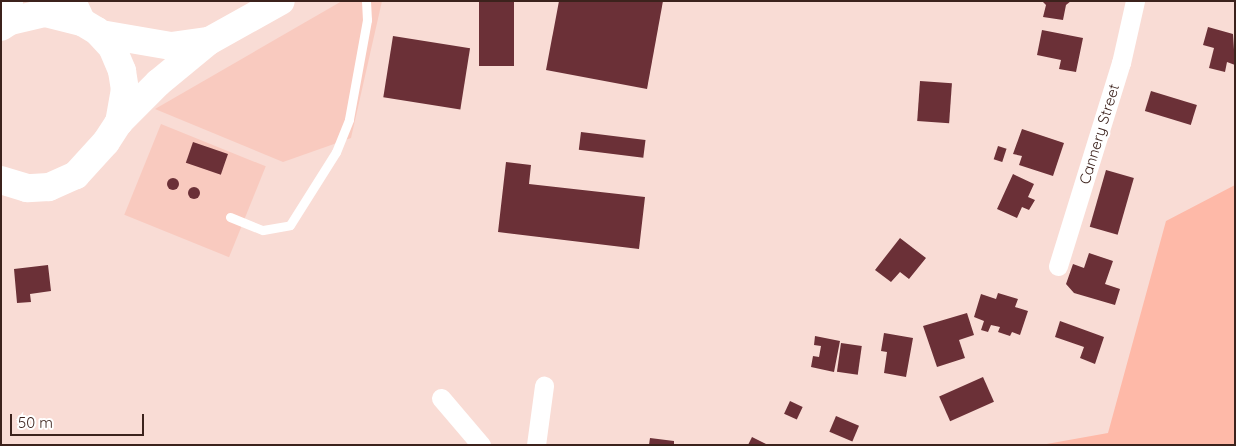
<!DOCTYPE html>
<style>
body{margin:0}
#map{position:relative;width:1236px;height:446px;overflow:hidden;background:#f9dcd5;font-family:Quicksand,sans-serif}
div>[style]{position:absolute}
.built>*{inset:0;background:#f9cabf;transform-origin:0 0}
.green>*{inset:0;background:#feb9a8}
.building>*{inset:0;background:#6b3037;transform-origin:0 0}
.round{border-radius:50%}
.service>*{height:9px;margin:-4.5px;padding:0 4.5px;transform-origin:4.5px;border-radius:4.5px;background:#fff}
.minor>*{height:19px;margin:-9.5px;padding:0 9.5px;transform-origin:9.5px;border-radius:9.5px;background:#fff}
.primary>*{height:28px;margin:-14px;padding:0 14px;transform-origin:14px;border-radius:14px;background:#fff}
.trunk>*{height:28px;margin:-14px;padding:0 14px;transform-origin:14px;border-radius:14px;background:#fff}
span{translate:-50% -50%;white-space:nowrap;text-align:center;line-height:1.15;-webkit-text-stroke:5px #fff;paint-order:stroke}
.street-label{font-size:15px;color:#3c221c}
.frame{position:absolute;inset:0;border:2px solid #3c221c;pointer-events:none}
.scale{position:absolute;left:10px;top:414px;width:134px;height:22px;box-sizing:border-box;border:2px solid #3c221c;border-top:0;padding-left:6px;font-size:15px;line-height:18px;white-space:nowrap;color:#3c221c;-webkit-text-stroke:4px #fff;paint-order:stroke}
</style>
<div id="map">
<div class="built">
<i style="clip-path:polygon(342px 1px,382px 1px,351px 138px,283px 162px,155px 109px)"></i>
<i style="left:161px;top:124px;width:113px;height:98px;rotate:22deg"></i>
</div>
<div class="green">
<i style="clip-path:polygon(1235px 185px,1235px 445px,1041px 445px,1108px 433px,1166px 221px)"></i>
</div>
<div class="building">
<i style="left:479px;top:1px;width:35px;height:65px"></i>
<i style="clip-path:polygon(559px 1px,663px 1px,647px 89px,546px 70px)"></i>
<i style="clip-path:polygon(1042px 1px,1071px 1px,1066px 5px,1063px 20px,1043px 17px,1046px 5px)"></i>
<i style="clip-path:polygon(1208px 27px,1233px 34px,1235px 65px,1227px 62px,1225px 72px,1209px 68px,1214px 48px,1203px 45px)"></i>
<i style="clip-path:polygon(1042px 30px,1083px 38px,1076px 72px,1059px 69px,1061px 60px,1037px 55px)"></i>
<i style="left:393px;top:36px;width:78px;height:62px;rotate:9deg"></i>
<i style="left:920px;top:81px;width:32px;height:40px;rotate:4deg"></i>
<i style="left:1151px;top:91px;width:48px;height:21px;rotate:17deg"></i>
<i style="clip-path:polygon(1022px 129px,1064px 143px,1053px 176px,1019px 165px,1022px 156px,1013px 154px)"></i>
<i style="left:581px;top:132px;width:65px;height:18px;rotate:7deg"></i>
<i style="left:193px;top:142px;width:37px;height:22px;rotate:19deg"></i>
<i style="left:998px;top:146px;width:9px;height:14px;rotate:18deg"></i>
<i style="clip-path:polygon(506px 162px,531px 165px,529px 184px,645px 197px,639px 249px,498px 232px)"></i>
<i style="left:1106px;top:170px;width:29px;height:59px;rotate:16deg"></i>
<i style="clip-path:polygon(1013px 174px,1034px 184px,1028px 197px,1035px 200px,1029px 210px,1022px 207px,1017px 218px,997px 209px)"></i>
<i class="round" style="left:167px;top:178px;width:12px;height:12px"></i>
<i class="round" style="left:188px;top:187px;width:12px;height:12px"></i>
<i style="clip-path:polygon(900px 238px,926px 258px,909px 279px,900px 272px,891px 282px,875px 270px)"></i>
<i style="clip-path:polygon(1089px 253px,1113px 261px,1105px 284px,1120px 289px,1115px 305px,1074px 293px,1066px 284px,1073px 264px,1084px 268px)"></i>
<i style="clip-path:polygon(48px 265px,51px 291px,30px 294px,31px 302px,17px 303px,14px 269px)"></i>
<i style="clip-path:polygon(998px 293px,1018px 299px,1015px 307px,1028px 311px,1020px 335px,1012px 332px,1010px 336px,998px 332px,1000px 327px,991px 325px,988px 332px,981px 330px,984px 321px,974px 317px,981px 294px,996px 299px)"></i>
<i style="clip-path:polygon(967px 313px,974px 335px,959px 340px,965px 358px,937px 367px,923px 326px)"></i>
<i style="clip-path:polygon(1060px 321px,1104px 337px,1095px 364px,1080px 358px,1084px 347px,1055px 337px)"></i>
<i style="clip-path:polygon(884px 333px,913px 338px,906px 377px,884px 373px,887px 352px,881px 351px)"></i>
<i style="clip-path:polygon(815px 336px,840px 341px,834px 372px,811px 367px,813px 356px,819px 357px,821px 346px,814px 345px)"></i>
<i style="left:841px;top:343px;width:21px;height:29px;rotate:8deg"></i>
<i style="left:983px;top:377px;width:27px;height:48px;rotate:66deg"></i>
<i style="left:790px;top:401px;width:14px;height:14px;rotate:25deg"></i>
<i style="left:836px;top:416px;width:25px;height:17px;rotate:23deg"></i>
<i style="clip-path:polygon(752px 437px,768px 445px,748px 445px)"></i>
<i style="clip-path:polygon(650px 438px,674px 441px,674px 445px,649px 445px)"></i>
</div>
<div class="service">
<i style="left:230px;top:217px;width:35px;rotate:22deg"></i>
<i style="left:263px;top:230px;width:27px;rotate:-10deg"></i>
<i style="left:290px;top:225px;width:86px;rotate:-57.8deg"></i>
<i style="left:336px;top:152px;width:35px;rotate:-68deg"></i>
<i style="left:349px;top:119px;width:101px;rotate:-79.7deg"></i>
<i style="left:367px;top:20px;width:19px;rotate:-93deg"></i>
</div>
<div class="minor">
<i style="left:1058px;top:266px;width:213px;rotate:-72.8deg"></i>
<i style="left:1121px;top:63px;width:64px;rotate:-77.3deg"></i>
<i style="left:441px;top:398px;width:62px;rotate:49.6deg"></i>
<i style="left:536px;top:445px;width:60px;rotate:-82.3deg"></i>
</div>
<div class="primary">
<i style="left:72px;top:1px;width:23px;rotate:65deg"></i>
<i style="left:1px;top:21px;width:22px;rotate:-68deg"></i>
</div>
<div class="trunk">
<i style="left:1px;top:27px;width:11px;rotate:-34deg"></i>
<i style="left:10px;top:21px;width:36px;rotate:-13deg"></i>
<i style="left:45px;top:13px;width:38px;rotate:14deg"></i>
<i style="left:82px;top:22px;width:17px;rotate:31deg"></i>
<i style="left:97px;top:31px;width:22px;rotate:47deg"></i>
<i style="left:112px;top:47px;width:26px;rotate:67deg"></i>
<i style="left:122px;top:71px;width:18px;rotate:81deg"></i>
<i style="left:125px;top:89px;width:34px;rotate:100deg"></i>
<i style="left:119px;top:122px;width:24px;rotate:123deg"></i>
<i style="left:106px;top:142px;width:45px;rotate:132.3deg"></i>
<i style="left:76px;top:175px;width:30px;rotate:156deg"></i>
<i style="left:49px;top:187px;width:22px;rotate:177deg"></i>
<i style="left:27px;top:188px;width:27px;rotate:-163deg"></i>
<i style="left:101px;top:34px;width:71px;rotate:9.7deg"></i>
<i style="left:171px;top:46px;width:36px;rotate:-8deg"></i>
<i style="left:119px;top:122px;width:55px;rotate:-45deg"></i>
<i style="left:158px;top:83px;width:66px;rotate:-39.5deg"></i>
<i style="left:209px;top:41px;width:82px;rotate:-29.1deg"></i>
</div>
<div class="street-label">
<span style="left:1099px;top:134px;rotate:-73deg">Cannery Street</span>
</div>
<div class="frame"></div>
<div class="scale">50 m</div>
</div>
